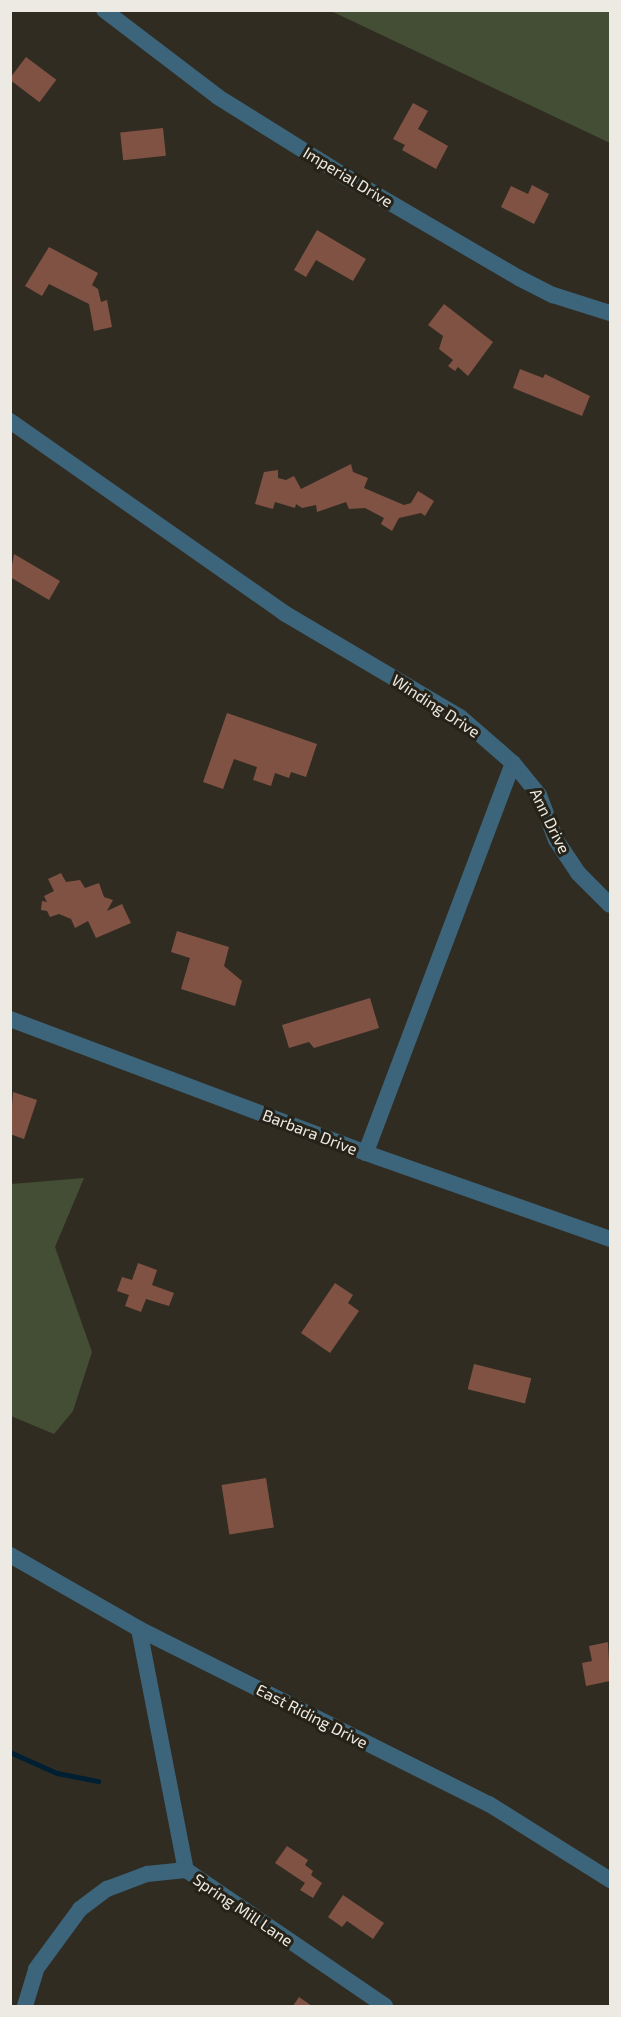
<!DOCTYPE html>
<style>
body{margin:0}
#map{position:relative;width:621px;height:2017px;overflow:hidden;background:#302c21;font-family:"Exo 2",sans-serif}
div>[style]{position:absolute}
.green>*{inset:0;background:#434e35}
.stream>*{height:4.5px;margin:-2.25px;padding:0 2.25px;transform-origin:2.25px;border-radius:2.25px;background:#001f33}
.building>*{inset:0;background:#805243;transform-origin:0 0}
.minor>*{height:16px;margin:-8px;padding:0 8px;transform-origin:8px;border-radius:8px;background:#3c647a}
span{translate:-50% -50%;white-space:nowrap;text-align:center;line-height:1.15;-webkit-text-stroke:6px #262217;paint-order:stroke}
.street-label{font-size:16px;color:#edeae3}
.frame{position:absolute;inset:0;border:12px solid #edeae3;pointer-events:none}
</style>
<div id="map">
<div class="green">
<i style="clip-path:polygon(331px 11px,610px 11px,610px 143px)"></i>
<i style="clip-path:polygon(84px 1178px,55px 1247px,92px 1352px,73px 1411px,54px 1434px,11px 1416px,11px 1184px)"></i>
</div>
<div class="stream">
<i style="left:10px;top:1752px;width:51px;rotate:24.1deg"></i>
<i style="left:57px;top:1773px;width:42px;rotate:11deg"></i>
</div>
<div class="building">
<i style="left:26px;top:57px;width:38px;height:28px;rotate:37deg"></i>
<i style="clip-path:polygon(413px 103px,428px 111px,418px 129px,448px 146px,436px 169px,402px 150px,405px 145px,393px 139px)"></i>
<i style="left:163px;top:128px;width:28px;height:43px;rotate:84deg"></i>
<i style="clip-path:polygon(532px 185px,549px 194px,534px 224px,501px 207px,511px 186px,528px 194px)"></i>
<i style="clip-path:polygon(317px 230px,366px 259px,353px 281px,316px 260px,306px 277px,294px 270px)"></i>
<i style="clip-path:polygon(49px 247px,98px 273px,92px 285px,98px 289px,101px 302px,107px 300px,112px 327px,94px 331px,89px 304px,49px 284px,42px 296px,25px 286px)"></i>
<i style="clip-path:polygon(444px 304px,493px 342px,468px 376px,458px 367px,455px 371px,448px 366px,453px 360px,439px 349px,443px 336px,428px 325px)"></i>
<i style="clip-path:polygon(520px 369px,543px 378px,545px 374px,590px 396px,582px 416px,513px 388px)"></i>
<i style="clip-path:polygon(351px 464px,353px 472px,368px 478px,364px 488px,404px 505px,411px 503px,418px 491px,434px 501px,425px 516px,421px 513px,399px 518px,392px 531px,381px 524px,384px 518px,365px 508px,349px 509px,346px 502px,317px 512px,316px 505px,302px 508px,296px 504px,295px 508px,275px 502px,273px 509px,255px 504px,264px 472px,278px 470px,278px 478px,286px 480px,294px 476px,301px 489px)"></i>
<i style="clip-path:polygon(14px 554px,60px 581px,49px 600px,10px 577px)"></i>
<i style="clip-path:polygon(227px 713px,317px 744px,306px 777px,291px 772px,289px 778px,275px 773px,271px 786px,253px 780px,257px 767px,234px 759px,223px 789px,203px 782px)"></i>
<i style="clip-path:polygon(61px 873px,66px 882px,80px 880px,85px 888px,99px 883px,104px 897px,113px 900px,107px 911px,122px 904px,131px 923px,96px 938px,88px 921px,75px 928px,71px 919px,59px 914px,50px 917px,47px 911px,41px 910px,42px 901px,47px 902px,44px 896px,54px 891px,48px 879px)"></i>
<i style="clip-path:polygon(177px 931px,229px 947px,224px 966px,242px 981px,235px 1006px,181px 989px,190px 958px,171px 952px)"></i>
<i style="clip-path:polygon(370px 998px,379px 1028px,314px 1048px,309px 1042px,289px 1048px,282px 1025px)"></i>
<i style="clip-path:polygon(13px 1092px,37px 1100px,24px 1139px,10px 1134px)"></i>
<i style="clip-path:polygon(138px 1263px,157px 1270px,152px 1285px,174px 1293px,169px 1306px,146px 1299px,141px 1312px,125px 1306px,129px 1295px,117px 1291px,122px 1277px,132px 1280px)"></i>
<i style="clip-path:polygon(335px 1283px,353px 1295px,348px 1303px,359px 1311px,330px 1353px,301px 1333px)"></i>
<i style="left:474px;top:1364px;width:59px;height:26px;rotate:14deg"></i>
<i style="left:266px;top:1478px;width:50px;height:45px;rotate:81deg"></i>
<i style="clip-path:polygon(608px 1642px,610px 1681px,586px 1686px,582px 1663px,592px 1661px,589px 1646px)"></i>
<i style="clip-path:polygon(287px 1846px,308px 1860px,305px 1865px,313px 1871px,311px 1875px,322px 1883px,313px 1898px,300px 1890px,305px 1883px,275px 1863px)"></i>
<i style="clip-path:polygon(343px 1895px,384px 1923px,373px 1939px,347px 1921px,342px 1927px,328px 1917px)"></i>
<i style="clip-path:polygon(299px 1997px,312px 2006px,293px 2006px)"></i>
</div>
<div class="minor">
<i style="left:104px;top:10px;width:143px;rotate:37.3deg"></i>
<i style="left:218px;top:97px;width:145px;rotate:32deg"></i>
<i style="left:341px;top:174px;width:206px;rotate:30.3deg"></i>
<i style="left:519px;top:278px;width:38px;rotate:27deg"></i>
<i style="left:553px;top:295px;width:60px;rotate:17.5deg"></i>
<i style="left:10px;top:421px;width:335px;rotate:35deg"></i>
<i style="left:284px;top:613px;width:204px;rotate:30.6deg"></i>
<i style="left:460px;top:717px;width:70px;rotate:41deg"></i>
<i style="left:513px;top:763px;width:417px;rotate:110.7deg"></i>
<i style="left:513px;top:763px;width:41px;rotate:50.9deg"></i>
<i style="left:539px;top:795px;width:48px;rotate:69.3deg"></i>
<i style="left:556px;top:840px;width:40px;rotate:56deg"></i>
<i style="left:578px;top:873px;width:45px;rotate:45deg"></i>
<i style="left:10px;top:1019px;width:380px;rotate:20.6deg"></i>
<i style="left:366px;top:1153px;width:259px;rotate:19.4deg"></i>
<i style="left:10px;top:1555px;width:149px;rotate:29.8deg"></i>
<i style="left:139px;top:1629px;width:391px;rotate:26.6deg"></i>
<i style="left:489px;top:1804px;width:143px;rotate:32.1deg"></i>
<i style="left:139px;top:1629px;width:246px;rotate:79deg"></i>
<i style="left:186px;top:1870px;width:241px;rotate:34.3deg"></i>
<i style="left:25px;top:2006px;width:39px;rotate:-73deg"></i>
<i style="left:36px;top:1969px;width:74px;rotate:-53.7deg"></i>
<i style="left:80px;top:1909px;width:34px;rotate:-37deg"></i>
<i style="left:107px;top:1889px;width:43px;rotate:-20.6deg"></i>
<i style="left:147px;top:1874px;width:39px;rotate:-6deg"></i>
</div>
<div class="street-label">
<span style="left:348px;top:177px;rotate:31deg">Imperial Drive</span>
<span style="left:436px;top:706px;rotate:33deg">Winding Drive</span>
<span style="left:550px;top:821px;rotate:64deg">Ann Drive</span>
<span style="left:310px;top:1132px;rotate:21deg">Barbara Drive</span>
<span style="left:312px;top:1716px;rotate:27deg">East Riding Drive</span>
<span style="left:243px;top:1910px;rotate:34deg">Spring Mill Lane</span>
</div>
<div class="frame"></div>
</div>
